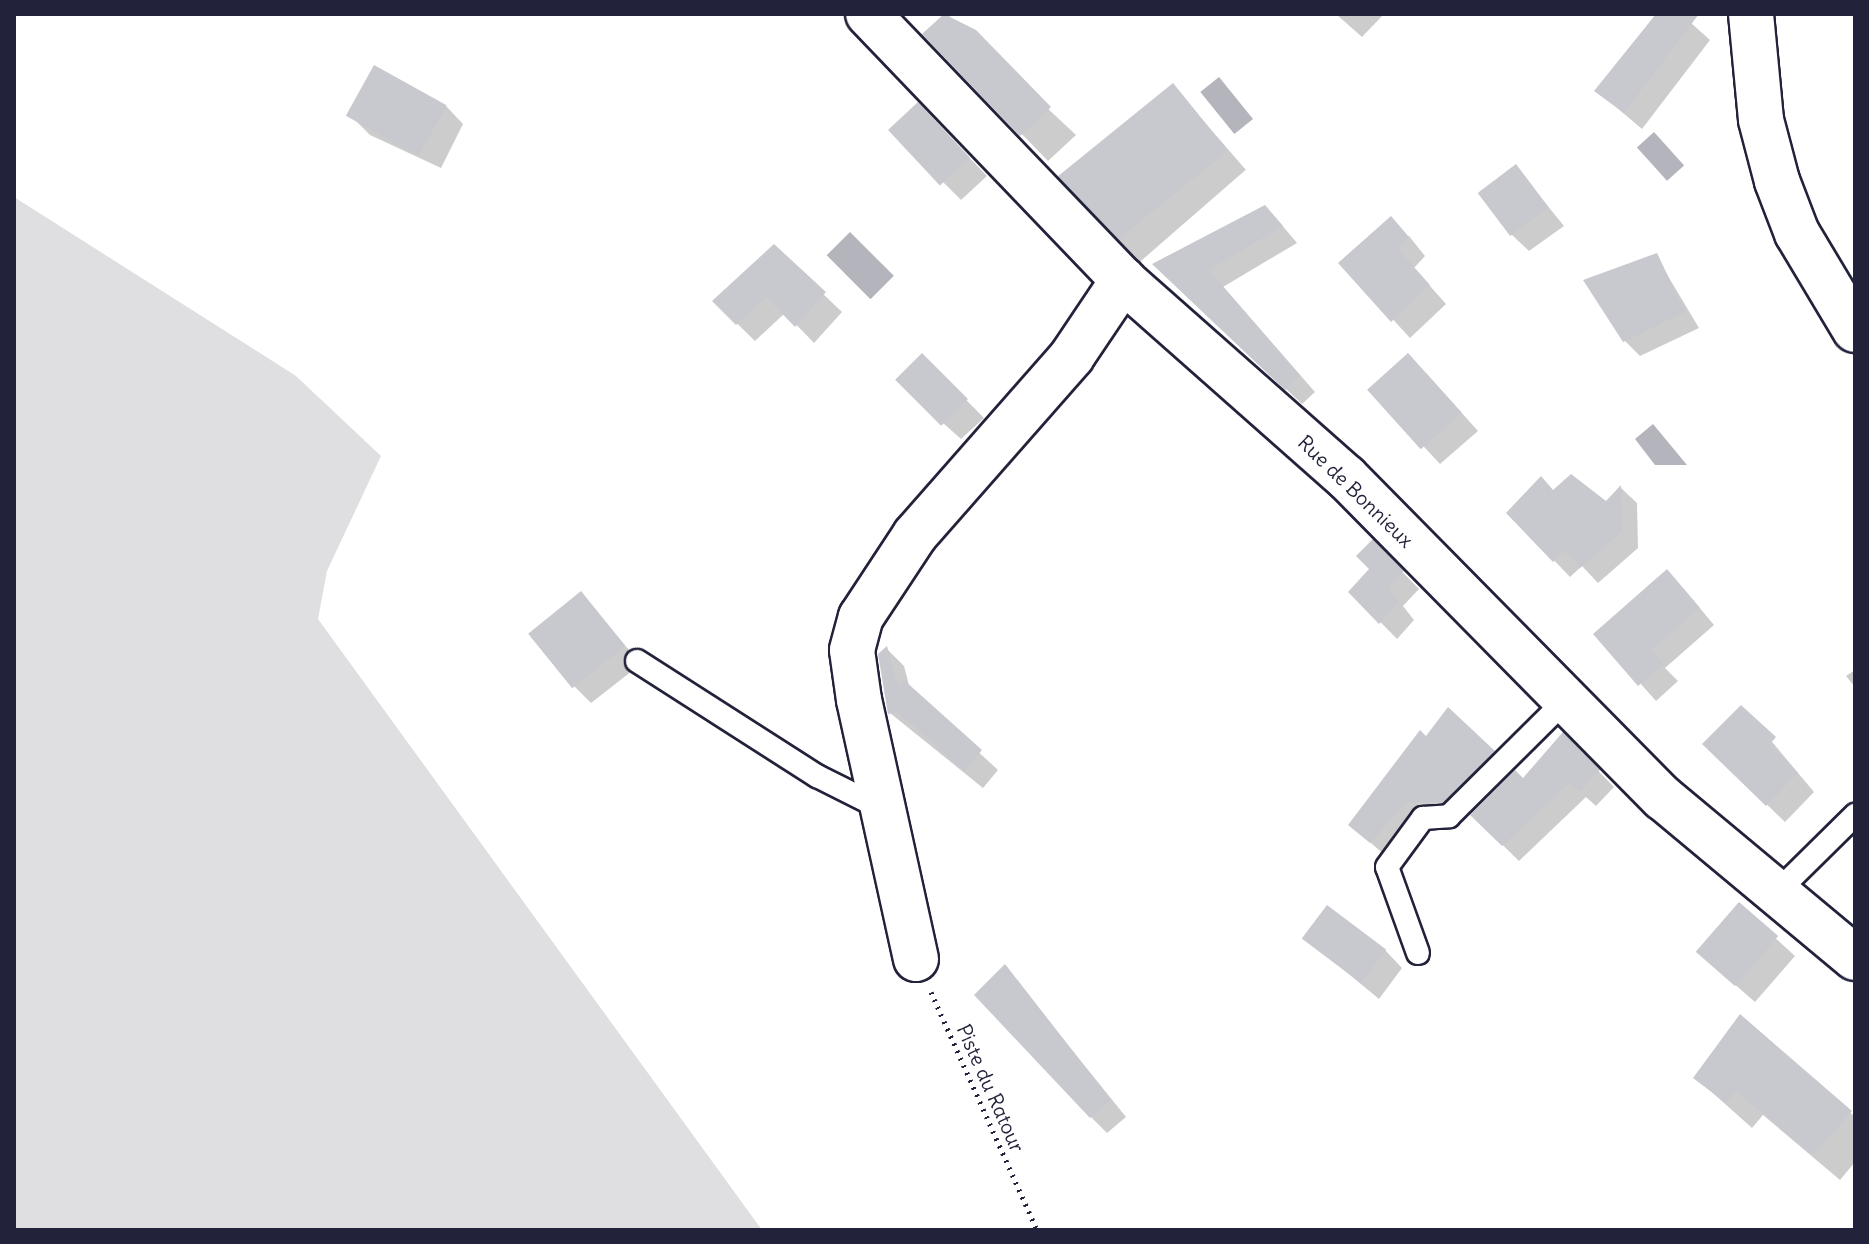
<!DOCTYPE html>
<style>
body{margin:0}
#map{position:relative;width:1869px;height:1244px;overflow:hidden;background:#fff;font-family:Delius,sans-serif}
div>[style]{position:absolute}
.green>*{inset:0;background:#dfdfe2}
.water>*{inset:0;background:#b4b4bc;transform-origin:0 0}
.shadow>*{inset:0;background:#0003;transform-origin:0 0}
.building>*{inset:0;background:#c8c8cf;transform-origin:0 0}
.path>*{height:5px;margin-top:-2.5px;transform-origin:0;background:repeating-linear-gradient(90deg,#22223b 0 2px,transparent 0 8px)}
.roads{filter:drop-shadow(2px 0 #22223b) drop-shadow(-2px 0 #22223b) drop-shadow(0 2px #22223b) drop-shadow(0 -2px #22223b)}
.service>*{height:22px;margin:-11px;padding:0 11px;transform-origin:11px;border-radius:11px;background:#fff}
.minor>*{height:44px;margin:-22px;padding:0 22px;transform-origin:22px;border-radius:22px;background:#fff}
.secondary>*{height:44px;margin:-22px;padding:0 22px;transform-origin:22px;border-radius:22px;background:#fff}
span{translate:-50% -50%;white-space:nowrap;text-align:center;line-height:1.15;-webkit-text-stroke:7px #fff;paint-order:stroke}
.street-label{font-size:20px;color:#22223b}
.frame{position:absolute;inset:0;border:16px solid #22223b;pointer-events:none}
</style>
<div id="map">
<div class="green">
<i style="clip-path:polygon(14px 197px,296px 376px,381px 456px,327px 571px,318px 619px,762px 1230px,14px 1230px)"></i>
</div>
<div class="water">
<i style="left:1219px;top:77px;width:54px;height:24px;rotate:51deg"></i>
<i style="left:1654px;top:132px;width:45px;height:23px;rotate:48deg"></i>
<i style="left:850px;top:232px;width:62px;height:33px;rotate:45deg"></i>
<i style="clip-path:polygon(1653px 424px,1687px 465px,1655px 465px,1635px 439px)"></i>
</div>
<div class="shadow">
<i style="clip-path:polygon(947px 14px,1076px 135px,1048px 161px,925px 34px)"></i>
<i style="clip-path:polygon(1336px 14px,1384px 14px,1362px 37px)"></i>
<i style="clip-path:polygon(1658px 14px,1681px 14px,1710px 40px,1642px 129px,1597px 91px)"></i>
<i style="left:1173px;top:86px;width:111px;height:144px;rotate:49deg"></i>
<i style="clip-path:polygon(446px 106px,463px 124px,441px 168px,370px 135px,352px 117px)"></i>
<i style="clip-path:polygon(936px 123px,987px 176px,961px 200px,892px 131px)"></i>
<i style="clip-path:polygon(1516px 167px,1564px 226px,1529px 251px,1511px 234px)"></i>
<i style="clip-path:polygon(1281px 224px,1297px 243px,1223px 287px,1315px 392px,1302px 404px,1170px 280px)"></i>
<i style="clip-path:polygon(1409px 236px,1425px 256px,1414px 268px,1446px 304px,1410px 338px,1341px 263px)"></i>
<i style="clip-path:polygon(774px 247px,842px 312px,814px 343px,785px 313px,755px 341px,714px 301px)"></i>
<i style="clip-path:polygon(1656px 256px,1699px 328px,1640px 356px,1624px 340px)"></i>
<i style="clip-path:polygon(922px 355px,984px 418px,961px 439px,915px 398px)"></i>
<i style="clip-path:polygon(1426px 373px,1478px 431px,1440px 464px,1370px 389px)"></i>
<i style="clip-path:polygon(1621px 488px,1637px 503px,1638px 548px,1598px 583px,1582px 566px,1570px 577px,1509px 513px,1554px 492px,1607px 504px)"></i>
<i style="clip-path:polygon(1373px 542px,1419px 589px,1403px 606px,1414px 620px,1397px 639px,1351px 592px,1371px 569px)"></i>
<i style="clip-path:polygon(1683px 588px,1714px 625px,1665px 668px,1678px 681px,1656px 701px,1596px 634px)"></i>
<i style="clip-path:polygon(581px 594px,641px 664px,591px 703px,573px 685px)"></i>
<i style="clip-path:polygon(887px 649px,904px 666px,910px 689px,998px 770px,983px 788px,890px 713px)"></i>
<i style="clip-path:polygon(1855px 670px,1855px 687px,1846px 676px)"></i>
<i style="clip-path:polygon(1758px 725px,1814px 792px,1785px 822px,1705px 744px)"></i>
<i style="clip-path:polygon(1563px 735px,1614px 787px,1596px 806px,1586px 797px,1519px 861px,1472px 815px,1523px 781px)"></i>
<i style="clip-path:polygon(1426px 739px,1493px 752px,1507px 766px,1457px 815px,1421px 815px,1385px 855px,1365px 838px)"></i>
<i style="clip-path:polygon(1739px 905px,1795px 956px,1755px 1002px,1717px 969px)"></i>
<i style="clip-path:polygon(1304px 937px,1385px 950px,1402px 968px,1379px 999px)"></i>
<i style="clip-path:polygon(1005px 967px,1126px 1117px,1107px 1133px,1091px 1117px)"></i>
<i style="clip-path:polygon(1740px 1017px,1855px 1117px,1855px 1162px,1840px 1180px,1763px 1115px,1752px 1128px,1696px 1078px)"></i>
</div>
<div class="building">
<i style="clip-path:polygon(944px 14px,976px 30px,1051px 107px,1020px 136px,922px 34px)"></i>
<i style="clip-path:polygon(1656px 14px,1699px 14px,1624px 113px,1594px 91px)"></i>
<i style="left:374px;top:65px;width:83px;height:58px;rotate:29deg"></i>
<i style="left:1173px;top:83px;width:87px;height:148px;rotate:51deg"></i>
<i style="left:918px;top:102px;width:76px;height:41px;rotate:47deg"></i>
<i style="left:1516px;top:164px;width:54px;height:48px;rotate:53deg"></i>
<i style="clip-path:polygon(1265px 205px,1283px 226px,1209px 270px,1300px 375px,1285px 390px,1152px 264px)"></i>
<i style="clip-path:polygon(1391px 216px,1409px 237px,1398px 249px,1430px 285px,1391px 322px,1338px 263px)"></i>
<i style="clip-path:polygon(774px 244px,826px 292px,795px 327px,766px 297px,736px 325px,712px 301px)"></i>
<i style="clip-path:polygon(1657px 253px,1685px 312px,1623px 342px,1583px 280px)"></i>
<i style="left:922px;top:353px;width:65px;height:38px;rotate:45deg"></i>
<i style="left:1408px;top:353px;width:80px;height:55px;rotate:48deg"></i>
<i style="clip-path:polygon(1571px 474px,1606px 501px,1621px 485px,1622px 531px,1580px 568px,1565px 550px,1553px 562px,1506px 513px,1541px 476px,1553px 490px)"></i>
<i style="clip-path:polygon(1373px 539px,1404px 571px,1387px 588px,1399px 602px,1379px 624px,1348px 592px,1369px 569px,1356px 556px)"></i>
<i style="clip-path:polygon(1667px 569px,1700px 608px,1651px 650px,1664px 664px,1638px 686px,1593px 634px)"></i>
<i style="left:581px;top:591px;width:70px;height:68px;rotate:51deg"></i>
<i style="clip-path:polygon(887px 646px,898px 687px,904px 680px,982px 750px,964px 771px,898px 712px,888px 714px,878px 654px)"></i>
<i style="clip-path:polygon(1741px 705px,1776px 737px,1770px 744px,1798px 773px,1766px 806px,1702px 744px)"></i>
<i style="clip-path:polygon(1448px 707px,1495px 751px,1443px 802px,1407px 802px,1370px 843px,1348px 825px,1420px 730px,1426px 736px)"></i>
<i style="clip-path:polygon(1563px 732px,1600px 770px,1580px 792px,1569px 783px,1502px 846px,1470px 815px,1515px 770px,1523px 778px)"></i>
<i style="left:1739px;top:902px;width:52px;height:66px;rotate:41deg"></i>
<i style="left:1327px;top:905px;width:74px;height:42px;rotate:37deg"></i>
<i style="clip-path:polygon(1005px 964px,1111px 1100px,1090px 1118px,974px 995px)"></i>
<i style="clip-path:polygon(1740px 1014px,1852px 1111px,1813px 1155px,1736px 1091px,1726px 1103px,1693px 1078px)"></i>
</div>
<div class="path">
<i style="left:931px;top:992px;width:261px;rotate:66deg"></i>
</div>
<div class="roads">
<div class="service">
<i style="left:637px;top:661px;width:214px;rotate:32.6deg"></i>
<i style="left:817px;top:776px;width:74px;rotate:26.6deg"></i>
<i style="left:1777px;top:892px;width:110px;rotate:-44.6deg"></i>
<i style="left:1418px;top:953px;width:91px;rotate:-109.8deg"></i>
<i style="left:1387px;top:867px;width:61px;rotate:-53.7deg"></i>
<i style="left:1423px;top:818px;width:26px;rotate:-4deg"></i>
<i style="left:1449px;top:816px;width:165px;rotate:-44.8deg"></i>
</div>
<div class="minor">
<i style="left:868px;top:14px;width:368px;rotate:46.2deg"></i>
<i style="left:1123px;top:280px;width:298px;rotate:41.5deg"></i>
<i style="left:1346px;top:477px;width:451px;rotate:45.4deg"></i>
<i style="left:1663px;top:798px;width:250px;rotate:39.8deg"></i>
<i style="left:916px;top:959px;width:265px;rotate:-102.4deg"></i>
<i style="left:859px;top:700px;width:50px;rotate:-98deg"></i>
<i style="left:852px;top:650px;width:34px;rotate:-75deg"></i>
<i style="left:861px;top:617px;width:98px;rotate:-56.6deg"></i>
<i style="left:915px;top:535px;width:238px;rotate:-48.7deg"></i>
<i style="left:1072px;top:356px;width:92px;rotate:-56.1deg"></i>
</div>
<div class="secondary">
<i style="left:1751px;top:14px;width:106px;rotate:84.6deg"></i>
<i style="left:1761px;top:120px;width:63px;rotate:75.3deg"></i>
<i style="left:1777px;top:181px;width:56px;rotate:69deg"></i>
<i style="left:1797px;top:233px;width:113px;rotate:59.1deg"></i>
</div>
</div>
<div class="street-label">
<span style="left:1356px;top:491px;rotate:44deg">Rue de Bonnieux</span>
<span style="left:991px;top:1088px;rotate:66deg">Piste du Ratour</span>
</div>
<div class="frame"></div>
</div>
